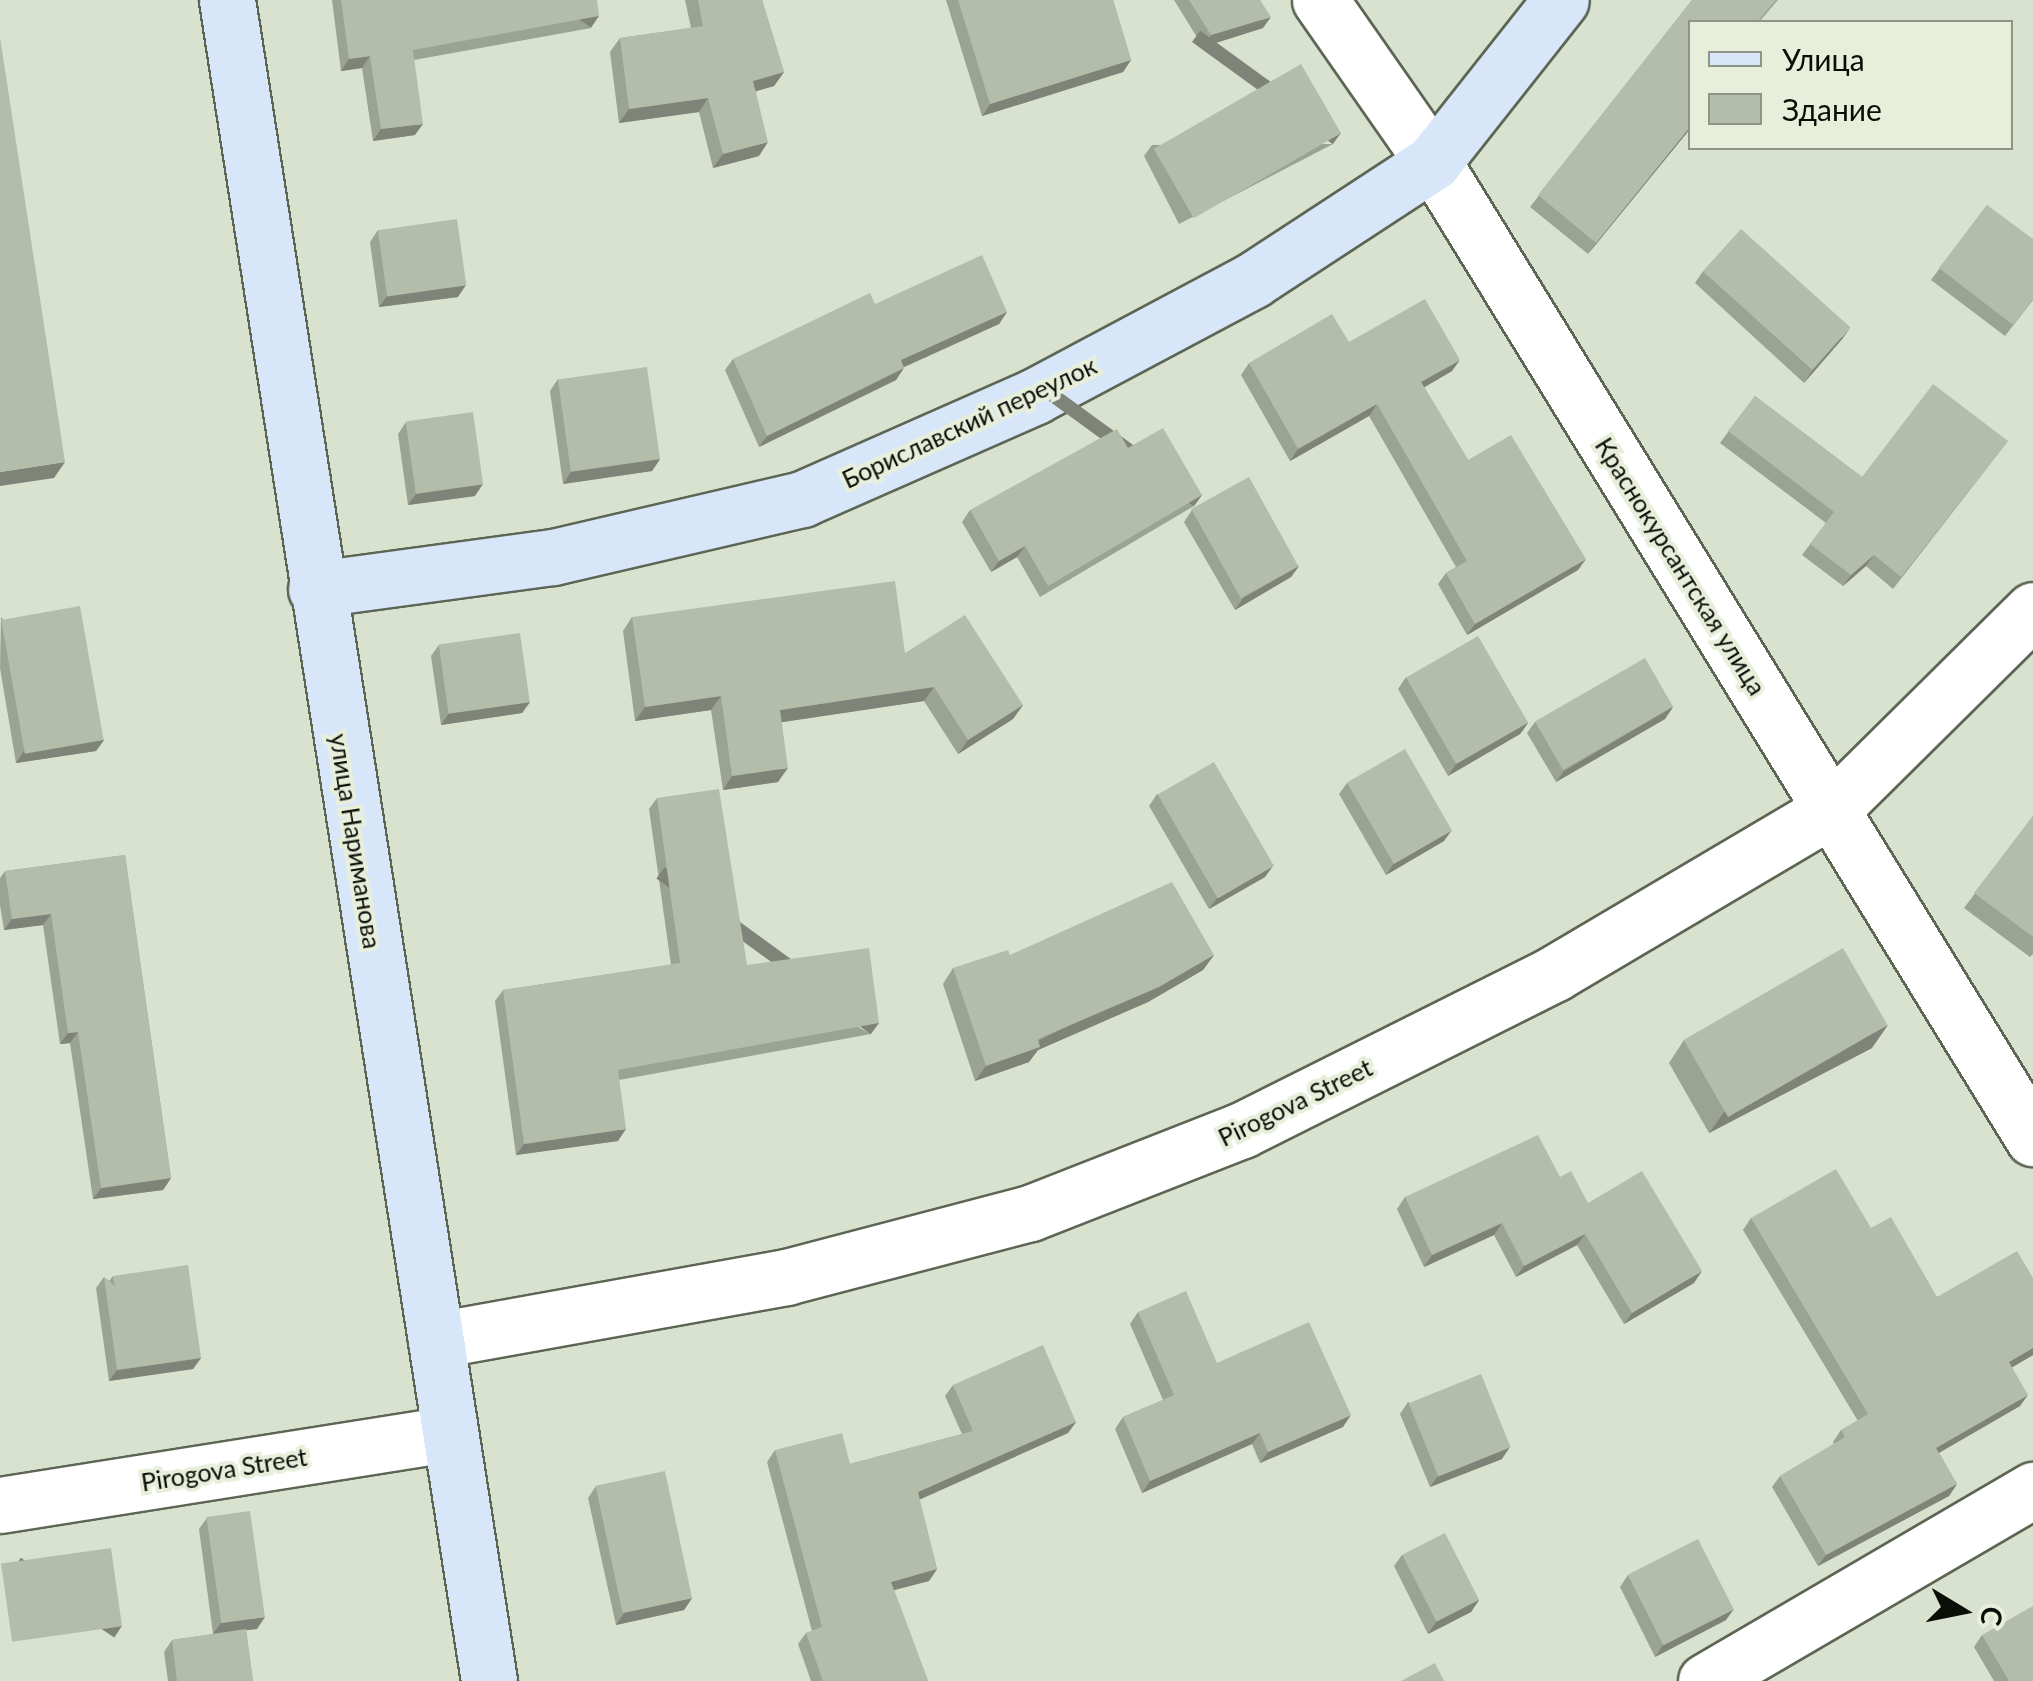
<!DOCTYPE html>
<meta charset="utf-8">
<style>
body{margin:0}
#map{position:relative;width:2033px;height:1681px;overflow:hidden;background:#d9e2ce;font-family:Lato,sans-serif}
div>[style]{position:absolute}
.roads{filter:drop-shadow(2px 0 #5d6554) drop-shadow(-2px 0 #5d6554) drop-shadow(0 2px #5d6554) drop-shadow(0 -2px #5d6554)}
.street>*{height:55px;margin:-27.5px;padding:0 27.5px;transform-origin:27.5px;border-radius:27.5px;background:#fff}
.secondary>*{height:55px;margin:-27.5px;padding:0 27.5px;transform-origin:27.5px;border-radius:27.5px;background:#d8e6f9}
.wall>*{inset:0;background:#9ba392}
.shaded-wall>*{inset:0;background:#7e8477;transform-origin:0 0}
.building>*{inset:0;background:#b4bdaa;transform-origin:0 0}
span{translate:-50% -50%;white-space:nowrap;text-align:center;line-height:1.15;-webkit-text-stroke:8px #e7efdb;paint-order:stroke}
.street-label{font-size:25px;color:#0b0d07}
.legend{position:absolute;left:1688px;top:20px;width:325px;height:130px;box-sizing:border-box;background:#e7efdb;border:2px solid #8f9586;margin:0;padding:12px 18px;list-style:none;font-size:30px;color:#0b0d07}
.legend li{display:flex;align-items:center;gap:20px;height:50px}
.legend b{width:50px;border:2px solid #8f9586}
.north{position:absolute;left:1913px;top:1561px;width:100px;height:100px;-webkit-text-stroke:8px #e7efdb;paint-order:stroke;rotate:100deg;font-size:28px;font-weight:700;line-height:40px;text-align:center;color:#0b0d07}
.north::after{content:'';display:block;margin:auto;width:35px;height:45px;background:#0b0d07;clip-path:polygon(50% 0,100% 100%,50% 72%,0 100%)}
</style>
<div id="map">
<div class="roads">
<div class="street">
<i style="left:1320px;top:0;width:198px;rotate:55.1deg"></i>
<i style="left:1433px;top:162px;width:1146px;rotate:58.42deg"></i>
<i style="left:436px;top:1340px;width:356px;rotate:-10.2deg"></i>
<i style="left:786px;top:1277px;width:252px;rotate:-14.7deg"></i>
<i style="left:1030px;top:1213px;width:228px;rotate:-21.4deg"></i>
<i style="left:1242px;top:1130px;width:350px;rotate:-26.6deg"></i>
<i style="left:1555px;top:973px;width:321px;rotate:-30.6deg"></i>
<i style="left:1831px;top:810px;width:284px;rotate:-44.7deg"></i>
<i style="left:0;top:1505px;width:454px;rotate:-9deg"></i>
<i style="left:1706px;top:1681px;width:379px;rotate:-30.3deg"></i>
</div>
<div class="secondary">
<i style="left:227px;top:0;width:1701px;rotate:81.14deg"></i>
<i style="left:316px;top:589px;width:239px;rotate:-7.7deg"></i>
<i style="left:553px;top:557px;width:256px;rotate:-13.1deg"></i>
<i style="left:802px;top:499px;width:255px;rotate:-23.8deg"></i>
<i style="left:1035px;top:396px;width:247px;rotate:-28deg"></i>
<i style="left:1253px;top:280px;width:215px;rotate:-33.2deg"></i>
<i style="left:1433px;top:162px;width:206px;rotate:-51.7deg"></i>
</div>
</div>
<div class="wall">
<i style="clip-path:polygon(332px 0,597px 0,591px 28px,414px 60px,415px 135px,373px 141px,362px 68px,341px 71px)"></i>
<i style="clip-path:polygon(685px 0,762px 0,784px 72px,774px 86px,756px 91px,759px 156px,713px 168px,699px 112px,619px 123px,610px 52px,620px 38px,691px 28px)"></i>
<i style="clip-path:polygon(946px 0,1113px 0,1131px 60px,1123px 72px,982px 116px)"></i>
<i style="clip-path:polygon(1174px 0,1260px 0,1263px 28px,1203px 47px)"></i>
<i style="clip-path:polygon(1692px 0,1778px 0,1759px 22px,1690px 22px,1690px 129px,1588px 254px,1530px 207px)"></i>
<i style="clip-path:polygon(1333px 144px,1179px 224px,1144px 156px,1152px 145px)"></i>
<i style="clip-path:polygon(1987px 205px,2033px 300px,2005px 336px,1931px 280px)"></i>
<i style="clip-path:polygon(378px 230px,458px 297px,379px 307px,370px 242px)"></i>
<i style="clip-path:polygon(1703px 271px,1843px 338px,1804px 383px,1695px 283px)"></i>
<i style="clip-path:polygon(875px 304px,1007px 312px,999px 324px,904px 367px,896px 380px,759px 447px,725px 370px,733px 359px)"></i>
<i style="clip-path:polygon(1349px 342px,1452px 371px,1424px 387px,1468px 460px,1578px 570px,1467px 635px,1438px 584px,1446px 573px,1456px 567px,1369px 416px,1290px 461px,1241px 375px,1249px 363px)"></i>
<i style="clip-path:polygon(558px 379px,660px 459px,652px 471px,563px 484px,550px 391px)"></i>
<i style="clip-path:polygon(1755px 396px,1862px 477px,2008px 441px,1893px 589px,1866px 566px,1843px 586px,1802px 555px,1826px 523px,1720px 443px)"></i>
<i style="clip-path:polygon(406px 422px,475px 496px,408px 505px,398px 434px)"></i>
<i style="clip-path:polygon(1128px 448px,1202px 495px,1194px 506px,1040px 597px,1017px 557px,991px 572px,962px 522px,970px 510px)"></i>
<i style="clip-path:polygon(1192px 510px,1299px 566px,1291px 577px,1235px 610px,1184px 522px)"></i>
<i style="clip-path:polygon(1px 617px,104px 740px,96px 751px,16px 763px,0 668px)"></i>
<i style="clip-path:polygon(632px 617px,905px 653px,1023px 705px,1013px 719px,958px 754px,924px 701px,781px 722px,778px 782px,723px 790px,711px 710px,635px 721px,623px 631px)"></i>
<i style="clip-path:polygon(439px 645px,530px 702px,522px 713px,441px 725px,431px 656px)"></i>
<i style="clip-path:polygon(1406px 677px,1528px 723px,1520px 734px,1448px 776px,1398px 689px)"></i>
<i style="clip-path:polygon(1673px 707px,1665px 719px,1556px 782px,1527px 733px,1535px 722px)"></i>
<i style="clip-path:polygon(1347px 783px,1444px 841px,1386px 875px,1339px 794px)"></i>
<i style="clip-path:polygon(1157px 794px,1265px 877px,1209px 909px,1149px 806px)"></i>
<i style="clip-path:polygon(657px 798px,747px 965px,871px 1034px,619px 1080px,618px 1141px,516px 1155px,495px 1001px,503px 990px,671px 965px,649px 809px)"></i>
<i style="clip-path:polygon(2033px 816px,2033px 954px,2030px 957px,1964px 908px)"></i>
<i style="clip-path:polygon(125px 855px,171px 1178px,163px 1190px,93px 1199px,70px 1043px,60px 1044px,43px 925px,4px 930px,0 905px,0 878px,5px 871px)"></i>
<i style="clip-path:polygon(1010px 955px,1214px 955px,1203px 970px,1148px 1002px,1038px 1050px,1029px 1062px,975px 1081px,943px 984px,953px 968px)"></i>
<i style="clip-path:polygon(1684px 1040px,1872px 1048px,1709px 1133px,1669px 1063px)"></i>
<i style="clip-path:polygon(1560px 1177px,1588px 1203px,1694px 1283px,1624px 1324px,1577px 1245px,1516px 1277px,1494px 1235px,1424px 1267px,1397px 1209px,1405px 1197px)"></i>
<i style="clip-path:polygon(1751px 1218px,1871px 1228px,1937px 1297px,2033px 1278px,2033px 1355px,2012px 1367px,2020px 1406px,1939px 1453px,1957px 1484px,1949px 1496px,1818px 1566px,1772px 1487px,1780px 1476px,1834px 1444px,1833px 1442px,1841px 1430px,1858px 1421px,1743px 1230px)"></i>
<i style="clip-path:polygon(113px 1276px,201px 1358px,193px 1369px,109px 1381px,96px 1288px,104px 1277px,109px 1281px)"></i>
<i style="clip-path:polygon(1138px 1312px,1217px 1363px,1343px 1427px,1260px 1463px,1252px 1444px,1142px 1493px,1115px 1429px,1123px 1417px,1163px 1400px,1130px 1324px)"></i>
<i style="clip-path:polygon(953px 1385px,1076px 1422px,1068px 1433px,919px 1499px,937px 1569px,929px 1581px,894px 1590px,928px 1681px,811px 1681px,798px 1644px,806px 1633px,812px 1631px,767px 1462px,775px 1450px,850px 1464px,962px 1434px,945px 1396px)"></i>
<i style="clip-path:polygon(1408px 1402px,1502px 1459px,1430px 1487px,1400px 1414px)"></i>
<i style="clip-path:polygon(596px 1486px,692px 1598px,684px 1610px,616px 1625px,588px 1498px)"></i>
<i style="clip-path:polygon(207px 1518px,257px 1629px,246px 1630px,253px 1681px,168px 1681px,164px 1652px,172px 1640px,213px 1634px,199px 1529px)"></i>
<i style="clip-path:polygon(1402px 1555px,1479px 1600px,1471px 1612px,1428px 1634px,1394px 1566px)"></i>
<i style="clip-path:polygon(1628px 1575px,1726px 1620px,1655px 1657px,1620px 1587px)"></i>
<i style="clip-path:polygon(1982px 1635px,2033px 1681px,1994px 1681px,1974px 1647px)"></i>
</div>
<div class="shaded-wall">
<i style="left:599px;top:16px;width:14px;height:189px;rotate:124deg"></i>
<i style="clip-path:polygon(1271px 17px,1263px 28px,1203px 47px,1211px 35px)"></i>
<i style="clip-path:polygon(370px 56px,362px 68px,341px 71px,349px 59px)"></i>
<i style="clip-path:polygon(1131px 60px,1123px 72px,982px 116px,990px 104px)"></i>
<i style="clip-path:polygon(784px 72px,774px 86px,743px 95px,753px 81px)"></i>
<i style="clip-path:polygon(708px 98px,699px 112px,619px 123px,629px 109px)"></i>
<i style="clip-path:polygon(423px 124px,415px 135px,373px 141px,381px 129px)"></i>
<i style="clip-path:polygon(1690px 127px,1690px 129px,1588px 254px,1596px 243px)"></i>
<i style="left:1341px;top:133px;width:14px;height:174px;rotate:126deg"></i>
<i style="clip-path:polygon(768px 142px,759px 156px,713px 168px,723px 154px)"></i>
<i style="clip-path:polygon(466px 285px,458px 297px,379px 307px,387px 296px)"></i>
<i style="clip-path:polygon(1007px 312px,999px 324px,893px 372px,901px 360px)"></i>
<i style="clip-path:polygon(1851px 327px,1843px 338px,1804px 383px,1812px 371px)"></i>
<i style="clip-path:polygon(1460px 360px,1452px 371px,1413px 394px,1421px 382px)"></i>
<i style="clip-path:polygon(904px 368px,896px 380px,759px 447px,767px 436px)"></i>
<i style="clip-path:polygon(1377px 404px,1369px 416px,1290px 461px,1298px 449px)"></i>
<i style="clip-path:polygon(660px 459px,652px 471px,563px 484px,571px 472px)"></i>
<i style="clip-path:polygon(65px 462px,54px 478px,0 486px,0 472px)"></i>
<i style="clip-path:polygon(483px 484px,475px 496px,408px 505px,416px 494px)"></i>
<i style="left:1202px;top:495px;width:14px;height:179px;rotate:126deg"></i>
<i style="clip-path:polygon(1025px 546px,1017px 557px,991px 572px,999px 561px)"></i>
<i style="clip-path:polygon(1874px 555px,1866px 566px,1843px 586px,1851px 575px)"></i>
<i style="clip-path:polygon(1586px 559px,1578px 570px,1467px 635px,1475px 624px)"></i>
<i style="clip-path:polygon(1299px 566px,1291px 577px,1235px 610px,1243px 598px)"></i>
<i style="clip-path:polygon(934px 687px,924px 701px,770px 724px,780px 710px)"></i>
<i style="clip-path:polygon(721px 696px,711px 710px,635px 721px,645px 707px)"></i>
<i style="clip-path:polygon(530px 702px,522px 713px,441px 725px,449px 713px)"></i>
<i style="clip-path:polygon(1023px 705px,1013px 719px,958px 754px,968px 740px)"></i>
<i style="clip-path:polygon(1673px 707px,1665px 719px,1556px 782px,1564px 771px)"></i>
<i style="clip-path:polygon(1528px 723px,1520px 734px,1448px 776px,1456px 764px)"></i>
<i style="clip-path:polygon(104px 740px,96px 751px,16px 763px,24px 751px)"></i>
<i style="clip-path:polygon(788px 768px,778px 782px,723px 790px,732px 776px)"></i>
<i style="clip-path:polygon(1452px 830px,1444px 841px,1386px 875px,1394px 863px)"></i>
<i style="clip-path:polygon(1273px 866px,1265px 877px,1209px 909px,1217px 898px)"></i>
<i style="clip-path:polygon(51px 914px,43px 925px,4px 930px,12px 919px)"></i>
<i style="clip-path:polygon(1214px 955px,1203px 970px,1148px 1002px,1038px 1050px,1029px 1062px,975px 1081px,986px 1066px)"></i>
<i style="left:879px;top:1023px;width:14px;height:265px;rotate:126deg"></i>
<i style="clip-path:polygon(1888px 1025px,1872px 1048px,1709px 1133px,1725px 1111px)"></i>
<i style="clip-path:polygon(78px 1032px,70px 1043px,60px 1044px,68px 1033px)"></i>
<i style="clip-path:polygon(626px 1129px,618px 1141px,516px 1155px,524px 1144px)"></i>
<i style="clip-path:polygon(171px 1178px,163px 1190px,93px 1199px,101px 1188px)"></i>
<i style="clip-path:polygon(1502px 1223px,1494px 1235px,1424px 1267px,1432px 1255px)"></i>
<i style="clip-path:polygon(1585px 1234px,1577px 1245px,1516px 1277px,1524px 1266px)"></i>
<i style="clip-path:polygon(1702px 1271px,1694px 1283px,1624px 1324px,1632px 1313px)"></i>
<i style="clip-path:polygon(2033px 1348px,2033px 1355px,2001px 1374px,2009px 1362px)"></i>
<i style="clip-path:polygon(201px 1358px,193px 1369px,109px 1381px,117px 1370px)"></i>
<i style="clip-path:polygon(2028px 1395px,2020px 1406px,1928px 1459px,1936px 1448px)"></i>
<i style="clip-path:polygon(1351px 1415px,1343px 1427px,1260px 1463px,1268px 1452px)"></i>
<i style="clip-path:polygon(1076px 1422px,1068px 1433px,910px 1504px,918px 1492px)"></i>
<i style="clip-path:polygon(1260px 1433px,1252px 1444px,1142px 1493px,1150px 1481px)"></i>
<i style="clip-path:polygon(1510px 1447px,1502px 1459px,1430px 1487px,1438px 1476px)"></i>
<i style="clip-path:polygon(1957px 1484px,1949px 1496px,1818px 1566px,1826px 1555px)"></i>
<i style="clip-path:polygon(937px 1569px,929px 1581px,883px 1593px,891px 1582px)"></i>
<i style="clip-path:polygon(692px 1598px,684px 1610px,616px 1625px,624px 1613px)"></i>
<i style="clip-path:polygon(1479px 1600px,1471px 1612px,1428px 1634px,1436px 1622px)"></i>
<i style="clip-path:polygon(1734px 1609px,1726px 1620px,1655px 1657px,1663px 1645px)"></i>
<i style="clip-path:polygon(265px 1617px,257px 1629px,213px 1634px,221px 1623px)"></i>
<i style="left:122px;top:1626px;width:14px;height:122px;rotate:124deg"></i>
</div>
<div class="building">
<i style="clip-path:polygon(341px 0,597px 0,599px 16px,413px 50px,423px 124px,381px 129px,370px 56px,349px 59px)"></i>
<i style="clip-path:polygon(698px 0,762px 0,784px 72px,753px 81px,768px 142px,723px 154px,708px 98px,629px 109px,620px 38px,703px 26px)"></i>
<i style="clip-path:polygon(958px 0,1113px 0,1131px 60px,990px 104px)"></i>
<i style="clip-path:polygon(1189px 0,1260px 0,1271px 17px,1211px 35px)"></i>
<i style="clip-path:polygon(1692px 0,1776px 0,1757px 22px,1690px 22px,1690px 127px,1596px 243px,1538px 195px)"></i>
<i style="clip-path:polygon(0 37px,65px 462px,0 472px)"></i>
<i style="left:1301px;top:64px;width:80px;height:170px;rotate:60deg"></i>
<i style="clip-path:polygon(1987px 205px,2033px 239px,2033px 299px,2013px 325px,1939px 268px)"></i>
<i style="left:457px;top:219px;width:67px;height:80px;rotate:82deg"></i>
<i style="left:1741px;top:229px;width:147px;height:57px;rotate:42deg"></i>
<i style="clip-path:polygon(982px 255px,1007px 312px,901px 360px,904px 368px,767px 436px,733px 359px,870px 293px,875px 304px)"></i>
<i style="clip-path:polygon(1425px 299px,1460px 360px,1421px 382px,1468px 460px,1511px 435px,1586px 559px,1475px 624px,1446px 573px,1467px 561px,1377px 404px,1298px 449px,1249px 363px,1332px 314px,1349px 342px)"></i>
<i style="left:647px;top:367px;width:93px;height:90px;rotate:82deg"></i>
<i style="clip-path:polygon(1933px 384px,2008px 441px,1901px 577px,1874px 555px,1851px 575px,1810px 544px,1834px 512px,1728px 431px,1755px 396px,1862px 477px)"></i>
<i style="left:473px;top:412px;width:73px;height:68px;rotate:82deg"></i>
<i style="clip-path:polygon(1163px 428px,1202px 495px,1048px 586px,1025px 546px,999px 561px,970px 510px,1117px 429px,1128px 448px)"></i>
<i style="left:1249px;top:477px;width:102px;height:66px;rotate:61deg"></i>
<i style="clip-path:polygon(895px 581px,905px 653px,965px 615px,1023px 705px,968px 740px,934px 687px,780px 710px,788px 768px,732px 776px,721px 696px,645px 707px,632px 617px)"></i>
<i style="left:80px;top:606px;width:136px;height:80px;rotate:80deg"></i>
<i style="left:520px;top:633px;width:70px;height:82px;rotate:82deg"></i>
<i style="left:1478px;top:636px;width:100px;height:83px;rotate:60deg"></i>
<i style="left:1645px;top:658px;width:56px;height:127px;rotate:60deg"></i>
<i style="left:1405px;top:749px;width:94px;height:67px;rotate:60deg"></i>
<i style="left:1214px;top:762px;width:120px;height:65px;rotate:60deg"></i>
<i style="clip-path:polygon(719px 789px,747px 965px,869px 948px,879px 1023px,618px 1070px,626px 1129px,524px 1144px,503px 990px,680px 963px,657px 798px)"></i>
<i style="clip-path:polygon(2033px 816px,2033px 937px,1974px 893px)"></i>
<i style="clip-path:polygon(125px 855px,171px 1178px,101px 1188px,78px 1032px,68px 1033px,51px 914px,12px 919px,5px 871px)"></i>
<i style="clip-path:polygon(1172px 882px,1214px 955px,1159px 987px,1038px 1039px,1040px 1047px,986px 1066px,953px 968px,1008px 950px,1010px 955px)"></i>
<i style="left:1843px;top:948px;width:89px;height:184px;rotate:60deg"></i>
<i style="clip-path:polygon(1538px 1135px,1560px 1177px,1571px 1171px,1588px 1203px,1642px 1171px,1702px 1271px,1632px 1313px,1585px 1234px,1524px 1266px,1502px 1223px,1432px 1255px,1405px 1197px)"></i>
<i style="clip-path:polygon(1836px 1169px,1871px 1228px,1891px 1217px,1937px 1297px,2017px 1251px,2033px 1278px,2033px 1348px,2009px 1362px,2028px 1395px,1936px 1448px,1957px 1484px,1826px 1555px,1780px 1476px,1845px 1437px,1841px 1430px,1868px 1414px,1751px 1218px)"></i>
<i style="clip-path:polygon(188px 1265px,201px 1358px,117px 1370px,104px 1277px,115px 1286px,113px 1276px)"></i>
<i style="clip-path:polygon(1186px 1291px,1217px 1363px,1309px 1322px,1351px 1415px,1268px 1452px,1260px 1433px,1150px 1481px,1123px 1417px,1174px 1395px,1138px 1312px)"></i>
<i style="clip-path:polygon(1043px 1345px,1076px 1422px,918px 1492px,937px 1569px,891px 1582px,928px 1681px,823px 1681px,806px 1633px,822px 1627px,775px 1450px,842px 1433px,850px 1464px,973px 1431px,953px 1385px)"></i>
<i style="left:1481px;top:1374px;width:79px;height:78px;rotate:68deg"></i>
<i style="left:665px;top:1471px;width:130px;height:71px;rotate:78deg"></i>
<i style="left:250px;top:1511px;width:107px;height:44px;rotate:82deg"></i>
<i style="left:1445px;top:1533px;width:75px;height:48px;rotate:63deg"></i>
<i style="left:1698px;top:1539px;width:79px;height:79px;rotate:63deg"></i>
<i style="left:111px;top:1548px;width:79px;height:111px;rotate:82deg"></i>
<i style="clip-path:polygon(2033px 1606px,2033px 1681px,2009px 1681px,1982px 1635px)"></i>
<i style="clip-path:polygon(246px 1629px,253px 1681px,177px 1681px,172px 1640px)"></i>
<i style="clip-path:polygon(1435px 1663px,1444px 1681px,1401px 1681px)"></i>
</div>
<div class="street-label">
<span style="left:969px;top:422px;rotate:-25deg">Бориславский переулок</span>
<span style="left:1681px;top:566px;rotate:58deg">Краснокурсантская улица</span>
<span style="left:356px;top:841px;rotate:81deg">улица Нариманова</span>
<span style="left:1295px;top:1102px;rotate:-26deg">Pirogova Street</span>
<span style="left:224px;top:1469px;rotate:-9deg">Pirogova Street</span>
</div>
<ul class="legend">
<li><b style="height:12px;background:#d8e6f9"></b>Улица</li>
<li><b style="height:28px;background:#b4bdaa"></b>Здание</li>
</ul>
<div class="north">С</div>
</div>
